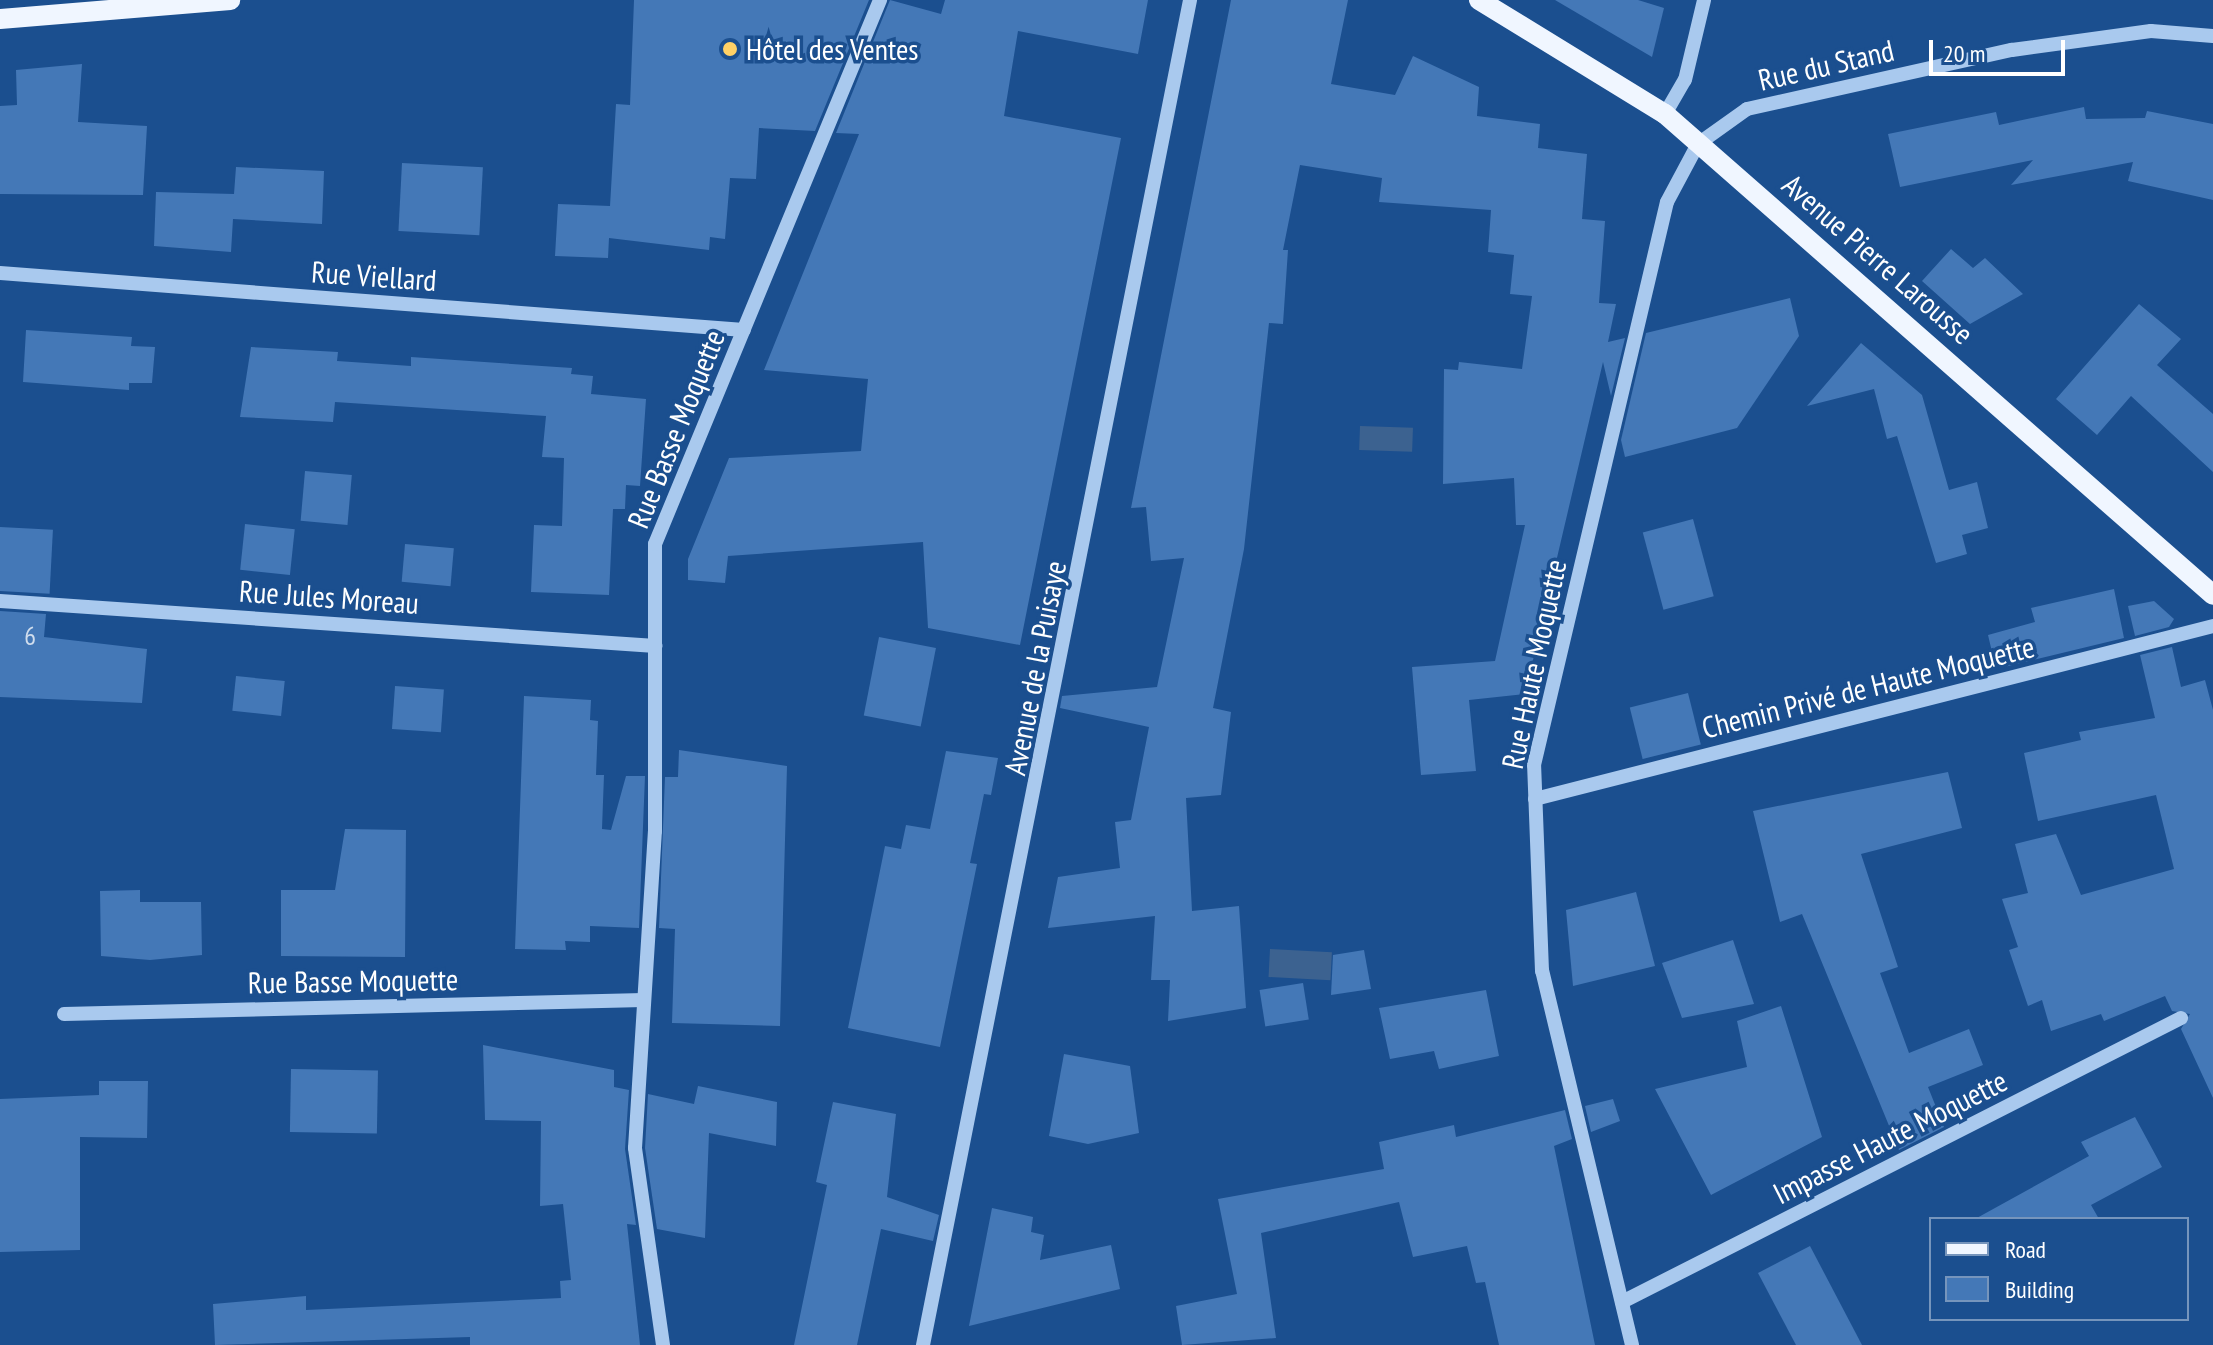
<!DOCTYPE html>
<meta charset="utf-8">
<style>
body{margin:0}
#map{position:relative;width:2213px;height:1345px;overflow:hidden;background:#1b4f8f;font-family:"PT Sans Narrow",sans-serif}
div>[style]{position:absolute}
.water>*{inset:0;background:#3c6290;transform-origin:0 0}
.building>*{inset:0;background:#4478b7;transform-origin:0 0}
.minor>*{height:14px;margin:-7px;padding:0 7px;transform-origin:7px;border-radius:7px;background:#a9c9ee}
.major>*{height:20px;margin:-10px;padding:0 10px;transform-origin:10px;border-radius:10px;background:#f0f6ff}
.dots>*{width:22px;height:22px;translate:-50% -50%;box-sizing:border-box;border:4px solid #1b4f8f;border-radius:50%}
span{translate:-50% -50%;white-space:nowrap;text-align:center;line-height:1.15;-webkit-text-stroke:7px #1b4f8f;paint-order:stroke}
.number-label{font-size:26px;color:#d0dded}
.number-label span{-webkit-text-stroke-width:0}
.poi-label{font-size:30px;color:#fff}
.left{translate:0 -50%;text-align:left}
.street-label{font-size:30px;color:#fff}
.legend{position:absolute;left:1929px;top:1217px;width:260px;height:104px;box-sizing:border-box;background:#1b4f8f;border:2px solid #7695bc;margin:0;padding:10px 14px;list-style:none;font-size:24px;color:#fff}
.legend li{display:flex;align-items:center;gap:16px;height:40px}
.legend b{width:40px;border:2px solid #7695bc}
.scale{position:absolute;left:1929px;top:40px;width:136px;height:36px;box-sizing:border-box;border:4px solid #fff;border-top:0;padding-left:10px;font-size:24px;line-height:28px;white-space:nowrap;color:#fff;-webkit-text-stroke:6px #1b4f8f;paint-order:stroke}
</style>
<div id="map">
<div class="water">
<i style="left:1360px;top:426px;width:53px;height:24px;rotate:2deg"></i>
<i style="left:1270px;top:949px;width:62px;height:28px;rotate:3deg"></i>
</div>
<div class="building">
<i style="clip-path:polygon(634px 0,869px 0,815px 131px,759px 128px,756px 179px,730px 178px,725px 239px,710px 237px,709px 250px,609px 238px,608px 258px,555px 256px,558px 204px,610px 206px,616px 104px,630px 105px)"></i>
<i style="clip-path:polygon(890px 0,941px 14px,945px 0,1148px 0,1138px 54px,1018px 31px,1004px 116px,1121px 138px,1020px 645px,928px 628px,923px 542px,728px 556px,725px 583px,688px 580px,688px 559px,729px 458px,861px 451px,868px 379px,764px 370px,859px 134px,836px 133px)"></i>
<i style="clip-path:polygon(1231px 0,1348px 0,1331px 84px,1395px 95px,1413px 56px,1479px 87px,1477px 116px,1540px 124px,1538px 148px,1587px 154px,1582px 219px,1605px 221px,1599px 303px,1616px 304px,1608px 342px,1625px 338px,1611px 396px,1603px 362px,1525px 694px,1469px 700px,1476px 771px,1421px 775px,1412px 667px,1495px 661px,1525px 525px,1516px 525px,1514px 478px,1443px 484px,1444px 369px,1458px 370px,1459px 362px,1522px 369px,1532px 296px,1510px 294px,1514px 255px,1488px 252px,1491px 210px,1379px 202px,1382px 178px,1300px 165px,1283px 250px,1288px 250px,1283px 324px,1269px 323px,1244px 549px,1213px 708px,1231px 712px,1221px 795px,1186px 798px,1192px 911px,1239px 906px,1246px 1008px,1168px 1021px,1170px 980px,1151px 980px,1155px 916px,1048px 928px,1058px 877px,1120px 868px,1115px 822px,1131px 820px,1149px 727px,1060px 708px,1062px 696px,1157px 687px,1184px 558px,1151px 561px,1146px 507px,1131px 508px)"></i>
<i style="clip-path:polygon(1555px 0,1638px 0,1664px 8px,1652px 57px)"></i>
<i style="clip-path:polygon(82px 64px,78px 122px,147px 126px,143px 195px,0 194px,0 106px,17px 105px,16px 70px)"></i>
<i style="clip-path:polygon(2084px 107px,2086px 119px,2145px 118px,2147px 111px,2213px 124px,2213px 200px,2128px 181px,2133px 162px,2011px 185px,2033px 160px,1900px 187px,1888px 134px,1996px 112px,1999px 125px)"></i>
<i style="left:402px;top:163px;width:81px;height:68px;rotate:3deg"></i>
<i style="clip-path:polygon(236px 167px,324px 171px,322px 224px,233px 219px,231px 252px,154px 246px,156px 192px,234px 194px)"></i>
<i style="clip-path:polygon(1951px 249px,1973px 268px,1985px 258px,2023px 294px,1970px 324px,1922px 281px)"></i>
<i style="clip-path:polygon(1790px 298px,1799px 336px,1737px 428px,1625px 457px,1621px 440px,1646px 333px)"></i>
<i style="clip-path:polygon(2139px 304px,2181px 339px,2157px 365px,2213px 414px,2213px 472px,2131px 396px,2097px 435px,2056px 399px)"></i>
<i style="clip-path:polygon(26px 330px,132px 337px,131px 346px,155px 347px,152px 383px,129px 383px,129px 390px,23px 382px)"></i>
<i style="clip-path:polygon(1861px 343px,1922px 395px,1949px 490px,1977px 482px,1988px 528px,1962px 535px,1967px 554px,1936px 563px,1897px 436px,1887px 439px,1874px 389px,1807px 406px)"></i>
<i style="clip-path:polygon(251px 347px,338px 352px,337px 361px,411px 366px,411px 357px,572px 368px,571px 374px,593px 376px,591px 394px,646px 399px,640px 486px,626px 485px,625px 509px,613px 509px,609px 595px,531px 592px,534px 525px,562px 526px,564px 458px,542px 457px,546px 416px,335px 402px,333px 422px,240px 417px)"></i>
<i style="left:305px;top:471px;width:47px;height:50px;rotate:5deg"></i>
<i style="left:1693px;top:519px;width:80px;height:52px;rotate:75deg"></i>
<i style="left:245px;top:524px;width:50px;height:46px;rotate:6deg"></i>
<i style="left:0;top:527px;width:53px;height:64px;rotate:3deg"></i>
<i style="left:405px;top:544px;width:49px;height:38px;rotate:5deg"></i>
<i style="clip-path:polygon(2114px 589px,2124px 638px,1996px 669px,1988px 635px,2035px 622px,2031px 608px)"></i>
<i style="clip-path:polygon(2154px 601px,2174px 619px,2169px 627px,2135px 636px,2128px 606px)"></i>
<i style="clip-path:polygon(0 611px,46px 614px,44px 637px,147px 649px,142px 703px,0 697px)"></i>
<i style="left:879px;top:637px;width:58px;height:80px;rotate:11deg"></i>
<i style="clip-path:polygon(2172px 647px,2181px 687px,2205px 680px,2213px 710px,2213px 1098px,2181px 1029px,2190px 1014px,2172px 1011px,2165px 996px,2104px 1021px,2101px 1014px,2051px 1031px,2042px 1000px,2028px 1006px,2009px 950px,2018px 947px,2002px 899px,2028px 893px,2015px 844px,2056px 834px,2081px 895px,2174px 869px,2156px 795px,2038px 821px,2024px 753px,2081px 740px,2079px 732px,2155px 718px,2140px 655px)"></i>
<i style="left:236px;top:676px;width:49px;height:35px;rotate:6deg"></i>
<i style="left:395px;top:686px;width:49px;height:43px;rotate:4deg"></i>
<i style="left:1688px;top:693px;width:53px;height:60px;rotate:76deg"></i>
<i style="clip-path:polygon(524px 696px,591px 700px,590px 720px,598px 721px,596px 775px,604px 775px,602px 829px,611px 830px,626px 776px,645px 776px,639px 928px,590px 926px,590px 942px,565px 941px,566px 950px,515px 949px)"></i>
<i style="clip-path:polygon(679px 750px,787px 766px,780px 1026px,672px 1023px,675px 929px,659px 928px,665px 777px,678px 777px)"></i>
<i style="clip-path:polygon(946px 751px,998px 758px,991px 795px,984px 794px,970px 863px,977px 864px,940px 1047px,848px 1028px,885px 846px,901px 849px,906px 825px,930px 829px)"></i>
<i style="clip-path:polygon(1948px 772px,1962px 828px,1861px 854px,1898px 967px,1880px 973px,1909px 1053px,1969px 1029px,1983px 1065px,1928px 1087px,1944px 1127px,1899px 1150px,1802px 914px,1780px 922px,1753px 811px)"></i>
<i style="clip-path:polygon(345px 829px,406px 830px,405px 957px,281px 956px,281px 890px,335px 890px)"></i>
<i style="clip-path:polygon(140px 890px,140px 902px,201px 902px,202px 955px,150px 960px,101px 956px,100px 891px)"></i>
<i style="clip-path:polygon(1636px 892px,1655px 966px,1573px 986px,1566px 910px)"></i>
<i style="clip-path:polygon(1733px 940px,1754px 1004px,1682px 1018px,1662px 963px)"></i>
<i style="clip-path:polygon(1364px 950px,1371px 989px,1331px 995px,1333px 955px)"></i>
<i style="left:1303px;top:983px;width:37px;height:44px;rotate:81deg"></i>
<i style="clip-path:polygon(1486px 990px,1499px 1056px,1439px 1069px,1434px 1051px,1390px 1059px,1379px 1008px)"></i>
<i style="clip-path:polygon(1781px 1006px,1822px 1137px,1711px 1195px,1655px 1089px,1747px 1067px,1737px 1021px)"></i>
<i style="clip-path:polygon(483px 1045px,614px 1070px,614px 1087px,629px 1090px,625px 1149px,636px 1225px,627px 1224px,640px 1345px,470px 1345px,470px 1337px,215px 1345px,213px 1304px,306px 1296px,306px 1310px,561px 1298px,560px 1281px,571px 1280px,563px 1204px,540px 1206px,541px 1121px,485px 1120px)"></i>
<i style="clip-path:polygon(1064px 1054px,1130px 1066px,1139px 1133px,1088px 1144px,1049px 1136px)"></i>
<i style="left:291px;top:1069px;width:87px;height:63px;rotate:1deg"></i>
<i style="clip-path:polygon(99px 1081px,148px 1081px,147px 1138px,80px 1137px,80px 1250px,0 1252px,0 1099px,99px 1095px)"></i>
<i style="clip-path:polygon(698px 1086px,777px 1102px,776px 1146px,709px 1133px,705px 1238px,657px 1229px,645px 1148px,648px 1094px,694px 1104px)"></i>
<i style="clip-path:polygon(1613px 1099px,1620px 1121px,1591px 1132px,1585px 1106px)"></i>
<i style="clip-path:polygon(833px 1102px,896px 1114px,887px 1197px,939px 1215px,933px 1241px,881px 1229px,857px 1345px,794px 1345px,827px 1185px,816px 1182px)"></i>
<i style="clip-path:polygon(1565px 1110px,1572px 1139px,1554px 1146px,1595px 1345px,1499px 1345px,1485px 1282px,1476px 1283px,1467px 1246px,1413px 1257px,1399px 1202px,1261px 1233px,1276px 1338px,1182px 1345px,1176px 1306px,1237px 1294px,1218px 1199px,1384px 1169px,1379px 1142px,1454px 1125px,1456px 1137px)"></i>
<i style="clip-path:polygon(2135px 1117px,2162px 1167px,2091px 1205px,2099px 1219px,1975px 1219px,2089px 1156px,2081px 1142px)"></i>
<i style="clip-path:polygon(992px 1208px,1033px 1217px,1031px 1232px,1044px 1235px,1040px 1260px,1111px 1245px,1120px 1289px,969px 1326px)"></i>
<i style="clip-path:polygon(1810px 1246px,1862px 1345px,1796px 1345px,1758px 1273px)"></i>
</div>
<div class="minor">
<i style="left:1665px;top:114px;width:39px;rotate:-60deg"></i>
<i style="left:1685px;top:80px;width:82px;rotate:-76.6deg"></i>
<i style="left:0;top:273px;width:746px;rotate:4.38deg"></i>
<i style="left:0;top:601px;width:657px;rotate:3.93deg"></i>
<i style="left:1535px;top:799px;width:700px;rotate:-14.31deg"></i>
<i style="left:64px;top:1014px;width:580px;rotate:-1.38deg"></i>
<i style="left:1622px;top:1302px;width:627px;rotate:-26.93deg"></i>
<i style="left:663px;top:1345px;width:199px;rotate:-98.1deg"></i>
<i style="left:635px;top:1148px;width:318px;rotate:-86.4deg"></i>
<i style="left:655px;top:831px;width:287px;rotate:-90deg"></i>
<i style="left:655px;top:544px;width:589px;rotate:-67.53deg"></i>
<i style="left:923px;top:1345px;width:1371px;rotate:-78.77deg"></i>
<i style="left:1632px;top:1345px;width:385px;rotate:-103.5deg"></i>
<i style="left:1542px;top:971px;width:206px;rotate:-92.2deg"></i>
<i style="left:1534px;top:765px;width:578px;rotate:-76.71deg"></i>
<i style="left:1667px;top:202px;width:66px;rotate:-61.9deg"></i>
<i style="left:1698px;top:144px;width:60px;rotate:-35.5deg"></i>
<i style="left:1747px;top:109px;width:271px;rotate:-12.6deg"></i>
<i style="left:2012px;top:50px;width:140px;rotate:-7.8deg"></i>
<i style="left:2151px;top:31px;width:62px;rotate:4.6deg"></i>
</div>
<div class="major">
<i style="left:1479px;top:0;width:218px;rotate:31.5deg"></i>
<i style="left:1665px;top:114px;width:729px;rotate:41.27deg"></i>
<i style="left:0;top:19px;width:231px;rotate:-4.7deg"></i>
</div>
<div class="dots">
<i style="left:730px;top:49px;background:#ffd166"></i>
</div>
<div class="number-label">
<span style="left:30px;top:636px">6</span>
</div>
<div class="poi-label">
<span class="left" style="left:746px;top:49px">Hôtel des Ventes</span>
</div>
<div class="street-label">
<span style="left:1826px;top:65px;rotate:-13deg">Rue du Stand</span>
<span style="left:1878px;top:259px;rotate:41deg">Avenue Pierre Larousse</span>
<span style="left:374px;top:276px;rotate:4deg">Rue Viellard</span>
<span style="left:676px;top:429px;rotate:-68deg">Rue Basse Moquette</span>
<span style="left:329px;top:597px;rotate:4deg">Rue Jules Moreau</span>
<span style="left:1534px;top:664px;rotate:-78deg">Rue Haute Moquette</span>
<span style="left:1035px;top:668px;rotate:-79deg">Avenue de la Puisaye</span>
<span style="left:1868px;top:687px;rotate:-14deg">Chemin Privé de Haute Moquette</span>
<span style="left:353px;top:981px;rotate:-1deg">Rue Basse Moquette</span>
<span style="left:1890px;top:1137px;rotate:-27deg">Impasse Haute Moquette</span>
</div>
<ul class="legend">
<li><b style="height:10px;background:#f0f6ff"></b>Road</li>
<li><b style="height:22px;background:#4478b7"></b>Building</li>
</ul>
<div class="scale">20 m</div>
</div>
